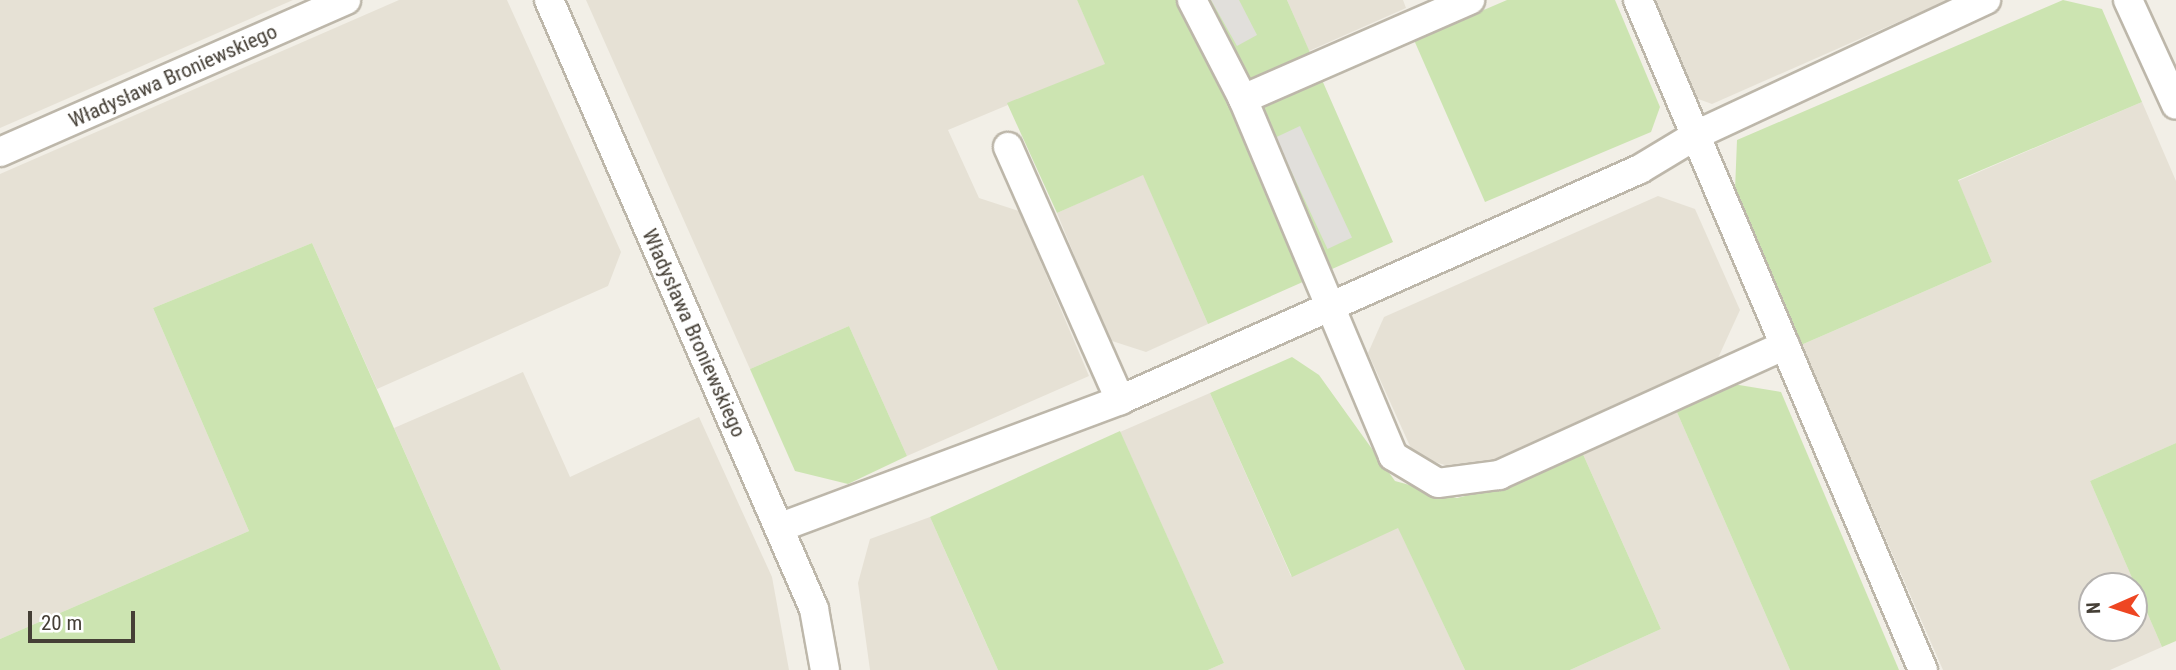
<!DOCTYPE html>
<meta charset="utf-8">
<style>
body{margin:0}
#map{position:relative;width:2176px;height:670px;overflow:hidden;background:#f2efe7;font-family:"Roboto Condensed",sans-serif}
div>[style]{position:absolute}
.residential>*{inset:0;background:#e6e1d5}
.green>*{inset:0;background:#cce4b1}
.parking>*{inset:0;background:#e1dfdb;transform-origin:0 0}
.roads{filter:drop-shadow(2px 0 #bdb7aa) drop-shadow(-2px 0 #bdb7aa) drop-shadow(0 2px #bdb7aa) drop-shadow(0 -2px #bdb7aa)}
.street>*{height:28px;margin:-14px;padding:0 14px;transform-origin:14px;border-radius:14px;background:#fff}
span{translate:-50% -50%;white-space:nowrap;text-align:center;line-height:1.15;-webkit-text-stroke:5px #fff;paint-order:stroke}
.street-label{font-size:21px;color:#453f36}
.north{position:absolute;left:2078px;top:572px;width:70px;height:70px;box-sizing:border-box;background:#fff;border:2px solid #b5b2af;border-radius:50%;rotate:267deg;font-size:19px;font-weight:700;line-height:28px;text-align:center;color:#453f36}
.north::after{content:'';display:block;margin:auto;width:24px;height:32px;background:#ee4622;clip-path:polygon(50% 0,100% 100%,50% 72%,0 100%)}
.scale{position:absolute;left:28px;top:611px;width:107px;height:32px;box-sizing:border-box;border:4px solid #453f36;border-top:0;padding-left:9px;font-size:21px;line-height:24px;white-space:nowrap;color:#453f36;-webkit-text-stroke:5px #fff;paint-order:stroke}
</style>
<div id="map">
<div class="residential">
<i style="clip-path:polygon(0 0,293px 0,0 128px)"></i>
<i style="clip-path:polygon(399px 0,507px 0,621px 252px,608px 286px,377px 389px,312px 243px,153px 308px,249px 531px,0 639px,0 174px)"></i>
<i style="clip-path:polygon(586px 0,1077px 0,1106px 64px,948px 130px,979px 198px,1019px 211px,1089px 376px,907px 456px,849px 326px,750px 369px)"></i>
<i style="clip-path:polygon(1287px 0,1403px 0,1406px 8px,1309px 51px)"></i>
<i style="clip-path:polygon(1649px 0,1948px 0,1712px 104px,1690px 96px)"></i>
<i style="clip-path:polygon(evenodd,2142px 102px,2176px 181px,2176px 443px,2090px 481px,2162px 647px,2110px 670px,1943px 670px,1801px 345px,1992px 262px,1958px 181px,2142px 102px,2092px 586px,2134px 586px,2134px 628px,2092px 628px,2092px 586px)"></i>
<i style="clip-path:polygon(1143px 174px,1208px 324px,1146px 352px,1109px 340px,1057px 213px)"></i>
<i style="clip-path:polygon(1658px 196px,1695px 209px,1740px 310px,1718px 358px,1466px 472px,1414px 455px,1368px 353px,1384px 317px)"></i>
<i style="clip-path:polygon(523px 372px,570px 477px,699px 417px,772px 577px,789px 670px,501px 670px,394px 428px)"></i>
<i style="clip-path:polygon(1210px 393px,1291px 576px,1398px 527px,1465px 670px,1208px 670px,1224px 663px,1120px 432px)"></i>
<i style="clip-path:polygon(1676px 410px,1790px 670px,1570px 670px,1661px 629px,1582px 452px)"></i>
<i style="clip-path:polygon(930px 517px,972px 612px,998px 670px,870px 670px,858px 583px,870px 539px)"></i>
</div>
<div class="green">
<i style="clip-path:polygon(1077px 0,1287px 0,1393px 242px,1208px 324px,1143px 175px,1057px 213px,1007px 103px,1105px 64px)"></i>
<i style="clip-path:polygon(1507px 0,1615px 0,1660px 107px,1651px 132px,1485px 202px,1414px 40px)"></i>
<i style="clip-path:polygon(2063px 0,2102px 9px,2142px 102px,1958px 180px,1992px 262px,1801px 345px,1735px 190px,1737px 140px)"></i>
<i style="clip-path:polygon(312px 243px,501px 670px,0 670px,0 639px,249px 531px,153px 308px)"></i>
<i style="clip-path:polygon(849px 326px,907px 456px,848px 484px,795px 471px,750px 369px)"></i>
<i style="clip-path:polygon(1292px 357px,1319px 375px,1395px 481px,1457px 498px,1517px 483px,1582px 452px,1661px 629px,1570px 670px,1465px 670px,1398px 528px,1292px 577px,1210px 393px)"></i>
<i style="clip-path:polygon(1733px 384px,1781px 392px,1899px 670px,1790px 670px,1676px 410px)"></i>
<i style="clip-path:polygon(1120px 431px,1224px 663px,1208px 670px,998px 670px,930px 517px)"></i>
<i style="clip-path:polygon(2176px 443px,2176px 641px,2162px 647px,2090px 481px)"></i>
</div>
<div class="parking">
<i style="clip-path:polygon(1211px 0,1239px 0,1257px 35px,1237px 46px)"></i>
<i style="left:1300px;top:126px;width:123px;height:27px;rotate:65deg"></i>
</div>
<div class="roads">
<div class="street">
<i style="left:549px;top:0;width:664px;rotate:66.48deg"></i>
<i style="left:814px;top:609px;width:62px;rotate:79.8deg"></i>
<i style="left:1192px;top:0;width:111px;rotate:62.7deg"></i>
<i style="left:1243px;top:99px;width:387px;rotate:67.2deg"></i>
<i style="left:1393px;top:456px;width:52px;rotate:31deg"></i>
<i style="left:1438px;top:483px;width:62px;rotate:-7.5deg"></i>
<i style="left:1499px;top:475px;width:314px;rotate:-24.4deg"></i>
<i style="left:1638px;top:0;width:728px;rotate:66.96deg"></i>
<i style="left:2128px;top:0;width:115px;rotate:65.4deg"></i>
<i style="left:1243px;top:99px;width:248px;rotate:-23.6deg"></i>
<i style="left:1008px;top:147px;width:277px;rotate:66.1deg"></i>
<i style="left:0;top:152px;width:378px;rotate:-23.7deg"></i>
<i style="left:781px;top:527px;width:362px;rotate:-20.5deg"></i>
<i style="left:1120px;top:400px;width:569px;rotate:-23.95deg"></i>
<i style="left:1640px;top:169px;width:68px;rotate:-31.1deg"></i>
<i style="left:1698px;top:134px;width:318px;rotate:-25deg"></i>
</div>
</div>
<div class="street-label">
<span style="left:173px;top:76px;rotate:-24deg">Władysława Broniewskiego</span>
<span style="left:694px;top:333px;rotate:66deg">Władysława Broniewskiego</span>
</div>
<div class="north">N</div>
<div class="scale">20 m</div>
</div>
